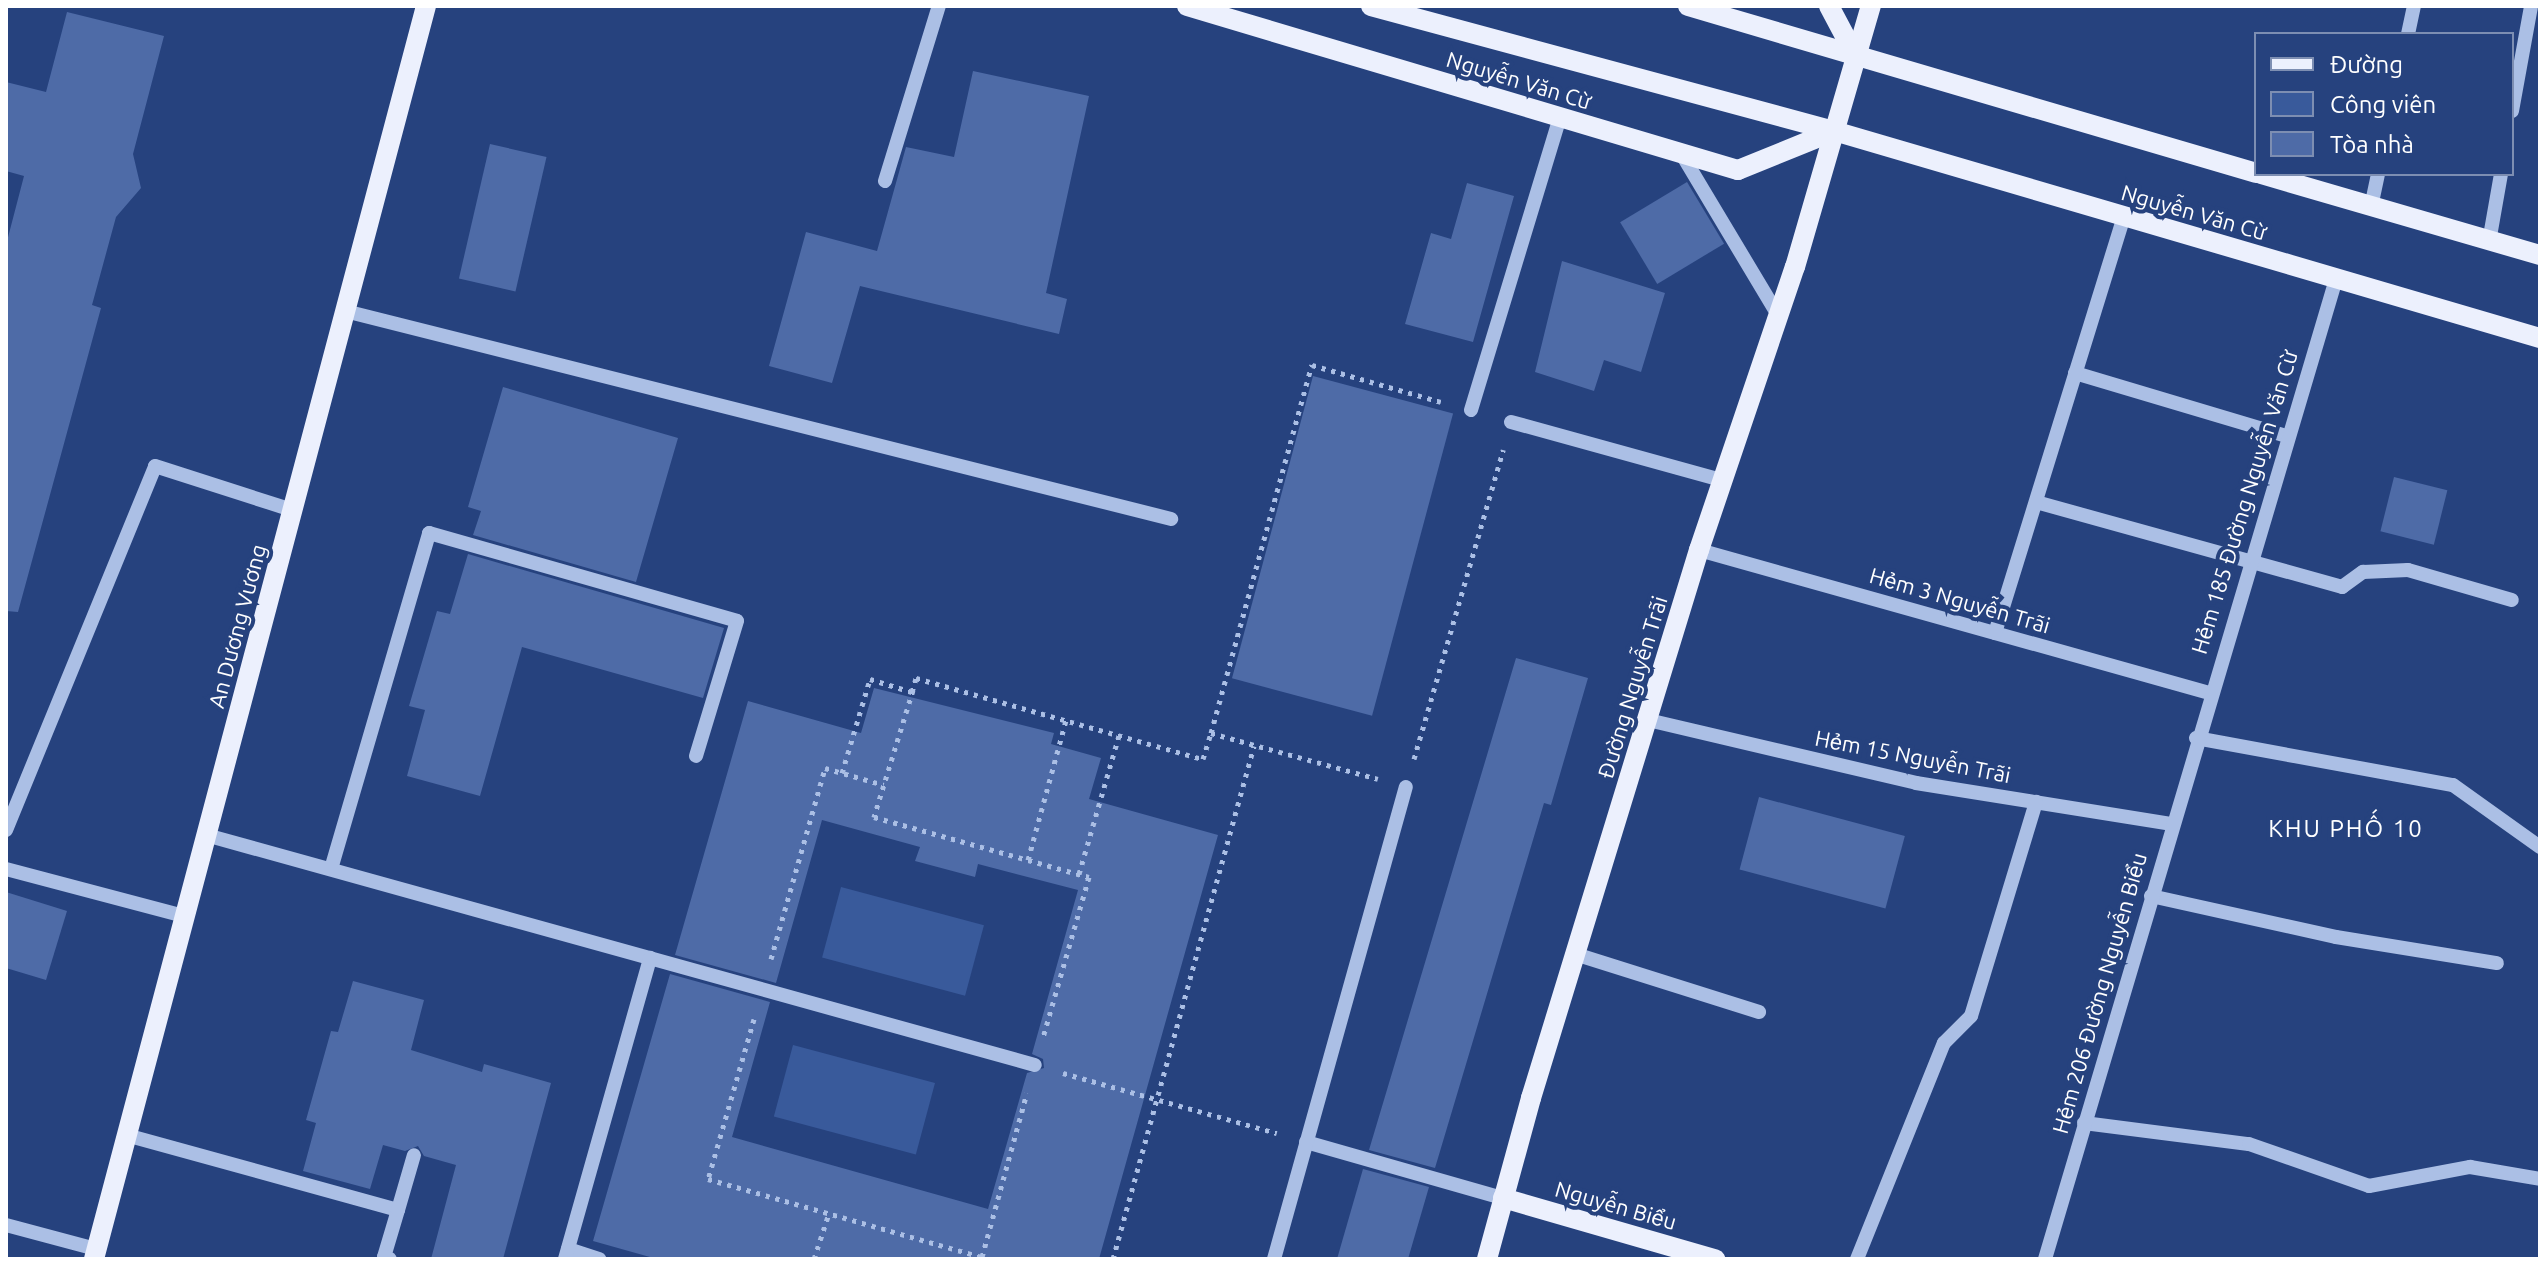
<!DOCTYPE html>
<meta charset="utf-8">
<style>
body{margin:0}
#map{position:relative;width:2546px;height:1265px;overflow:hidden;background:#26427e;font-family:Ubuntu,sans-serif}
div>[style]{position:absolute}
.green>*{inset:0;background:#395a9b;transform-origin:0 0}
.building>*{inset:0;background:#4e6ba7;transform-origin:0 0}
.path>*{height:5px;margin-top:-2.5px;transform-origin:0;background:repeating-linear-gradient(90deg,#abbfe5 0 4px,transparent 0 10px)}
.minor>*{height:14px;margin:-7px;padding:0 7px;transform-origin:7px;border-radius:7px;background:#abbfe5}
.major>*{height:20px;margin:-10px;padding:0 10px;transform-origin:10px;border-radius:10px;background:#ecf0fd}
span{translate:-50% -50%;white-space:nowrap;text-align:center;line-height:1.15;-webkit-text-stroke:8px #26427e;paint-order:stroke}
.street-label{font-size:22px;color:#fff}
.neighbourhood-label{font-size:24px;color:#fff;letter-spacing:2px}
.frame{position:absolute;inset:0;border:8px solid #fff;pointer-events:none}
.legend{position:absolute;left:2254px;top:32px;width:260px;height:144px;box-sizing:border-box;background:#26427e;border:2px solid #7d8eb2;margin:0;padding:10px 14px;list-style:none;font-size:24px;color:#fff}
.legend li{display:flex;align-items:center;gap:16px;height:40px}
.legend b{width:40px;border:2px solid #7d8eb2}
</style>
<div id="map">
<div class="green">
<i style="left:841px;top:887px;width:148px;height:73px;rotate:15deg"></i>
<i style="left:793px;top:1045px;width:147px;height:74px;rotate:15deg"></i>
</div>
<div class="building">
<i style="clip-path:polygon(67px 12px,164px 36px,133px 154px,141px 188px,116px 217px,92px 305px,101px 308px,18px 612px,6px 611px,6px 245px,24px 176px,6px 171px,6px 82px,46px 92px)"></i>
<i style="clip-path:polygon(973px 71px,1089px 96px,1046px 293px,1067px 299px,1059px 334px,860px 286px,832px 383px,769px 366px,806px 232px,877px 251px,906px 147px,954px 157px)"></i>
<i style="left:490px;top:144px;width:58px;height:138px;rotate:13deg"></i>
<i style="left:1687px;top:182px;width:72px;height:78px;rotate:59deg"></i>
<i style="clip-path:polygon(1467px 183px,1514px 196px,1473px 342px,1405px 324px,1431px 233px,1451px 239px)"></i>
<i style="clip-path:polygon(1562px 261px,1665px 293px,1641px 372px,1604px 360px,1594px 391px,1535px 372px)"></i>
<i style="left:1313px;top:376px;width:145px;height:313px;rotate:15deg"></i>
<i style="clip-path:polygon(503px 387px,678px 438px,636px 582px,473px 535px,481px 511px,468px 507px)"></i>
<i style="left:2394px;top:477px;width:55px;height:56px;rotate:14deg"></i>
<i style="clip-path:polygon(468px 554px,724px 628px,703px 698px,522px 647px,480px 796px,407px 776px,425px 710px,409px 706px,437px 611px,450px 614px)"></i>
<i style="clip-path:polygon(1516px 658px,1588px 678px,1551px 805px,1544px 803px,1435px 1168px,1369px 1150px)"></i>
<i style="clip-path:polygon(874px 688px,1054px 733px,1051px 744px,1101px 758px,1089px 799px,1218px 835px,1099px 1259px,657px 1259px,593px 1241px,670px 974px,770px 1002px,732px 1137px,988px 1209px,1027px 1073px,1044px 1068px,1043px 1059px,1032px 1054px,1078px 890px,978px 864px,975px 877px,915px 861px,920px 847px,822px 820px,776px 983px,675px 955px,748px 701px,861px 733px)"></i>
<i style="left:1759px;top:797px;width:151px;height:75px;rotate:15deg"></i>
<i style="clip-path:polygon(6px 892px,67px 911px,46px 980px,6px 968px)"></i>
<i style="clip-path:polygon(353px 981px,424px 1000px,411px 1050px,482px 1072px,484px 1064px,551px 1083px,503px 1259px,431px 1259px,456px 1165px,424px 1156px,418px 1146px,405px 1151px,383px 1145px,370px 1189px,303px 1171px,316px 1123px,306px 1120px,331px 1031px,338px 1032px)"></i>
<i style="clip-path:polygon(1363px 1169px,1429px 1187px,1408px 1259px,1337px 1259px)"></i>
</div>
<div class="path">
<i style="left:913px;top:690px;width:133px;rotate:107.1deg"></i>
<i style="left:874px;top:817px;width:223px;rotate:15.6deg"></i>
<i style="left:1089px;top:877px;width:166px;rotate:106deg"></i>
<i style="left:1211px;top:733px;width:382px;rotate:-74.7deg"></i>
<i style="left:1312px;top:365px;width:134px;rotate:16deg"></i>
<i style="left:1414px;top:759px;width:322px;rotate:-73.9deg"></i>
<i style="left:842px;top:773px;width:98px;rotate:-73.4deg"></i>
<i style="left:870px;top:679px;width:44px;rotate:17.2deg"></i>
<i style="left:912px;top:692px;width:15px;rotate:-74deg"></i>
<i style="left:916px;top:678px;width:298px;rotate:15.8deg"></i>
<i style="left:1203px;top:759px;width:27px;rotate:-73deg"></i>
<i style="left:1211px;top:733px;width:173px;rotate:15.4deg"></i>
<i style="left:1028px;top:860px;width:145px;rotate:-74.8deg"></i>
<i style="left:1079px;top:874px;width:145px;rotate:-73.9deg"></i>
<i style="left:771px;top:959px;width:198px;rotate:-74.2deg"></i>
<i style="left:825px;top:768px;width:61px;rotate:16.1deg"></i>
<i style="left:754px;top:1019px;width:166px;rotate:106deg"></i>
<i style="left:708px;top:1179px;width:285px;rotate:15.9deg"></i>
<i style="left:982px;top:1257px;width:170px;rotate:-74.7deg"></i>
<i style="left:1063px;top:1073px;width:222px;rotate:15.7deg"></i>
<i style="left:814px;top:1259px;width:48px;rotate:-71.9deg"></i>
<i style="left:1113px;top:1259px;width:532px;rotate:-74.63deg"></i>
</div>
<div class="minor">
<i style="left:2408px;top:34px;width:29px;rotate:-78deg"></i>
<i style="left:2512px;top:111px;width:107px;rotate:-79.7deg"></i>
<i style="left:1681px;top:153px;width:189px;rotate:59.1deg"></i>
<i style="left:885px;top:181px;width:183px;rotate:-72.9deg"></i>
<i style="left:2371px;top:207px;width:34px;rotate:-78deg"></i>
<i style="left:2489px;top:242px;width:69px;rotate:-80deg"></i>
<i style="left:345px;top:311px;width:852px;rotate:14.13deg"></i>
<i style="left:2075px;top:373px;width:221px;rotate:16.6deg"></i>
<i style="left:1471px;top:410px;width:306px;rotate:-73.1deg"></i>
<i style="left:1511px;top:422px;width:219px;rotate:15.4deg"></i>
<i style="left:2036px;top:502px;width:318px;rotate:15.5deg"></i>
<i style="left:2342px;top:587px;width:26px;rotate:-36deg"></i>
<i style="left:2363px;top:572px;width:45px;rotate:-2.5deg"></i>
<i style="left:2408px;top:570px;width:108px;rotate:16.1deg"></i>
<i style="left:1699px;top:550px;width:530px;rotate:15.66deg"></i>
<i style="left:1995px;top:633px;width:436px;rotate:-72.8deg"></i>
<i style="left:1648px;top:720px;width:275px;rotate:13.2deg"></i>
<i style="left:1916px;top:783px;width:258px;rotate:9.1deg"></i>
<i style="left:2196px;top:738px;width:261px;rotate:10.4deg"></i>
<i style="left:2453px;top:785px;width:107px;rotate:35.5deg"></i>
<i style="left:6px;top:830px;width:393px;rotate:-67.7deg"></i>
<i style="left:155px;top:466px;width:144px;rotate:17.8deg"></i>
<i style="left:206px;top:835px;width:860px;rotate:15.51deg"></i>
<i style="left:6px;top:869px;width:184px;rotate:14.8deg"></i>
<i style="left:331px;top:869px;width:350px;rotate:-73.7deg"></i>
<i style="left:429px;top:533px;width:320px;rotate:15.9deg"></i>
<i style="left:737px;top:621px;width:141px;rotate:106.9deg"></i>
<i style="left:2151px;top:896px;width:189px;rotate:12.5deg"></i>
<i style="left:2336px;top:937px;width:163px;rotate:9.2deg"></i>
<i style="left:1575px;top:954px;width:193px;rotate:17.5deg"></i>
<i style="left:2084px;top:1123px;width:166px;rotate:7.3deg"></i>
<i style="left:2249px;top:1144px;width:127px;rotate:19.3deg"></i>
<i style="left:2369px;top:1186px;width:103px;rotate:-10.7deg"></i>
<i style="left:2470px;top:1167px;width:71px;rotate:9.7deg"></i>
<i style="left:126px;top:1135px;width:282px;rotate:15.4deg"></i>
<i style="left:398px;top:1210px;width:49px;rotate:106.6deg"></i>
<i style="left:384px;top:1257px;width:6px;rotate:18deg"></i>
<i style="left:1306px;top:1142px;width:205px;rotate:15.9deg"></i>
<i style="left:398px;top:1210px;width:57px;rotate:-73.8deg"></i>
<i style="left:6px;top:1225px;width:93px;rotate:14.9deg"></i>
<i style="left:568px;top:1249px;width:33px;rotate:18deg"></i>
<i style="left:565px;top:1259px;width:313px;rotate:-74.2deg"></i>
<i style="left:1274px;top:1259px;width:490px;rotate:-74.4deg"></i>
<i style="left:1857px;top:1259px;width:233px;rotate:-68.1deg"></i>
<i style="left:1944px;top:1043px;width:38px;rotate:-45deg"></i>
<i style="left:1971px;top:1016px;width:224px;rotate:-73.1deg"></i>
<i style="left:2045px;top:1259px;width:1022px;rotate:-73.46deg"></i>
</div>
<div class="major">
<i style="left:1187px;top:6px;width:575px;rotate:16.58deg"></i>
<i style="left:1738px;top:170px;width:104px;rotate:-22.1deg"></i>
<i style="left:1371px;top:6px;width:480px;rotate:15.1deg"></i>
<i style="left:1834px;top:131px;width:736px;rotate:16.34deg"></i>
<i style="left:1688px;top:6px;width:592px;rotate:16.38deg"></i>
<i style="left:1829px;top:6px;width:58px;rotate:62.1deg"></i>
<i style="left:2261px;top:174px;width:291px;rotate:16.2deg"></i>
<i style="left:1503px;top:1198px;width:221px;rotate:16.1deg"></i>
<i style="left:94px;top:1259px;width:1296px;rotate:-75.16deg"></i>
<i style="left:1487px;top:1259px;width:167px;rotate:-74.7deg"></i>
<i style="left:1531px;top:1098px;width:573px;rotate:-72.96deg"></i>
<i style="left:1699px;top:550px;width:299px;rotate:-71.3deg"></i>
<i style="left:1795px;top:267px;width:272px;rotate:-73.8deg"></i>
</div>
<div class="street-label">
<span style="left:1519px;top:80px;rotate:17deg">Nguyễn Văn Cừ</span>
<span style="left:2194px;top:212px;rotate:16deg">Nguyễn Văn Cừ</span>
<span style="left:2244px;top:502px;rotate:-73deg">Hẻm 185 Đường Nguyễn Văn Cừ</span>
<span style="left:1960px;top:600px;rotate:16deg">Hẻm 3 Nguyễn Trãi</span>
<span style="left:237px;top:626px;rotate:-75deg">An Dương Vương</span>
<span style="left:1632px;top:687px;rotate:-73deg">Đường Nguyễn Trãi</span>
<span style="left:1913px;top:756px;rotate:11deg">Hẻm 15 Nguyễn Trãi</span>
<span style="left:2099px;top:993px;rotate:-74deg">Hẻm 206 Đường Nguyễn Biểu</span>
<span style="left:1616px;top:1205px;rotate:16deg">Nguyễn Biểu</span>
</div>
<div class="neighbourhood-label">
<span style="left:2346px;top:829px">KHU PHỐ 10</span>
</div>
<div class="frame"></div>
<ul class="legend">
<li><b style="height:10px;background:#ecf0fd"></b>Đường</li>
<li><b style="height:22px;background:#395a9b"></b>Công viên</li>
<li><b style="height:22px;background:#4e6ba7"></b>Tòa nhà</li>
</ul>
</div>
